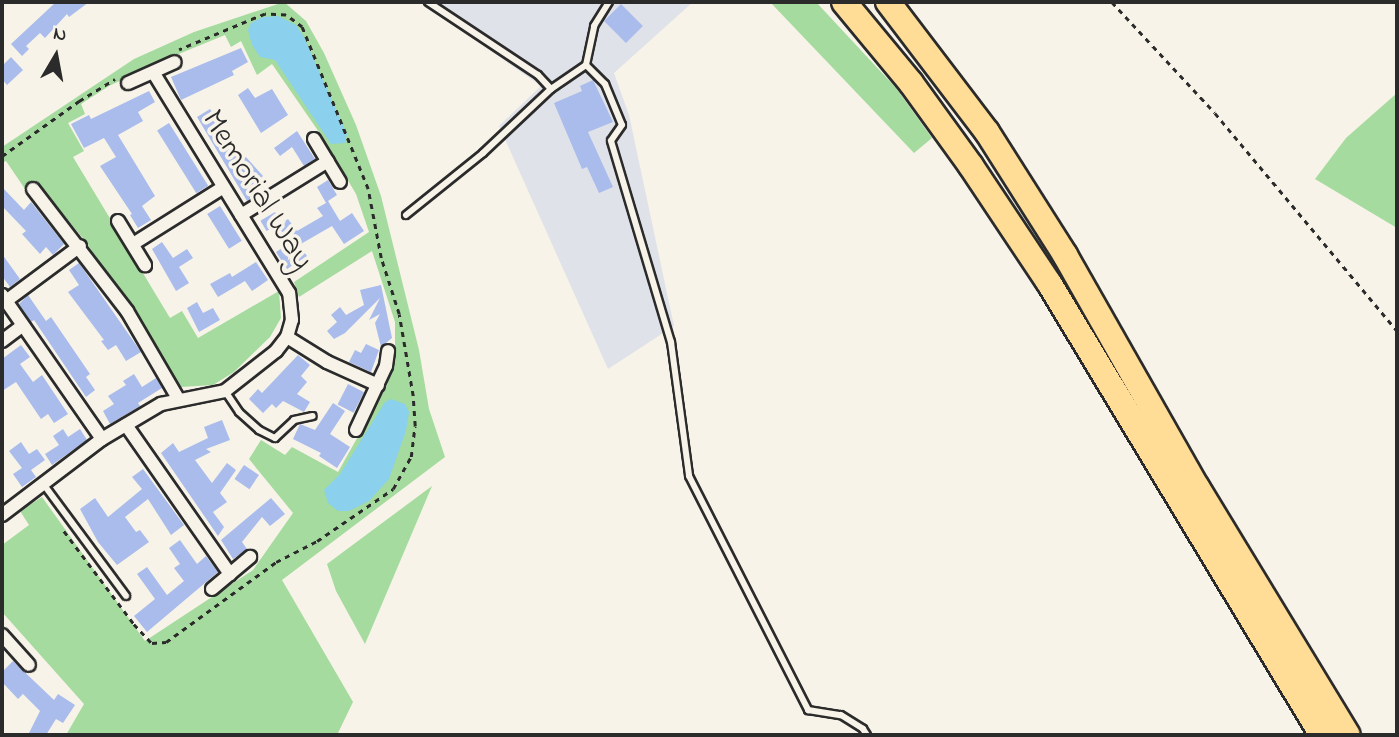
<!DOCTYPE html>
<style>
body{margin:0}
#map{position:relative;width:1399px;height:737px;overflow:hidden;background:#f7f3e8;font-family:"Indie Flower",sans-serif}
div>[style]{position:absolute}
.built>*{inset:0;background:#e0e2e9}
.green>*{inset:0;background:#a5db9e}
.water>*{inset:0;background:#8bd0ec}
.building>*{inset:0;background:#a9bceb;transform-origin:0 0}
.path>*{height:2.5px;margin-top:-1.25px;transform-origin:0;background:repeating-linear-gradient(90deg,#2b2b2b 0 5px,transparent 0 10px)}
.roads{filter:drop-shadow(2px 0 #2b2b2b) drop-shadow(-2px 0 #2b2b2b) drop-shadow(0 2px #2b2b2b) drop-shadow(0 -2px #2b2b2b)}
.lane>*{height:6px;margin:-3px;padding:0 3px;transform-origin:3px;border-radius:3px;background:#f7f3e8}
.street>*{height:12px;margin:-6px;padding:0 6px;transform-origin:6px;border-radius:6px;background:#f7f3e8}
.highway>*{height:24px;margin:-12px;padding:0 12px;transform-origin:12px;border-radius:12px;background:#ffdd96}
span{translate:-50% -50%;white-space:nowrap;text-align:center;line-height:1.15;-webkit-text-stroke:7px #f7f3e8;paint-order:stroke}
.street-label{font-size:32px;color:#2b2b2b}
.frame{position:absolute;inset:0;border:4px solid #2b2b2b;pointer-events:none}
.north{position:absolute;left:21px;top:21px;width:70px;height:70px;-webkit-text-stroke:5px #f7f3e8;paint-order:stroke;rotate:10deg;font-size:19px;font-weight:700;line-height:28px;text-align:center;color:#2b2b2b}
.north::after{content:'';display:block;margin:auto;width:24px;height:32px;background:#2b2b2b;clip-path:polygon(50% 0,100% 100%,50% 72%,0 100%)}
</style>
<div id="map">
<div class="built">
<i style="clip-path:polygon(421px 2px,693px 2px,614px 73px,629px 115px,674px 326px,608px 369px,499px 126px,541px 86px)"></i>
</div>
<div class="green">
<i style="clip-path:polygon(284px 2px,306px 21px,324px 53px,356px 125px,381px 196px,419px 350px,429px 409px,445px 457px,282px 580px,353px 702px,337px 735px,66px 735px,84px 704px,2px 612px,2px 545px,29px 525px,20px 511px,42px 497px,145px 641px,253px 570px,293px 513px,249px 459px,261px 440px,285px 455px,292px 447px,338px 472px,387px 385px,395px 356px,395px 322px,372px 251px,299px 297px,294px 282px,369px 232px,356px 194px,321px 135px,272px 64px,257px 75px,241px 41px,231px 47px,225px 35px,164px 60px,109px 86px,81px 104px,85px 114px,68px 123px,84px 151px,73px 157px,170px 318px,182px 311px,198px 338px,279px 291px,281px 318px,270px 337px,234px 372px,213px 385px,181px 387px,86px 242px,35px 180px,25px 189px,6px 161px,2px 163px,2px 147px,134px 59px,194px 32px)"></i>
<i style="clip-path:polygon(770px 2px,816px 2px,896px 88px,932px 138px,914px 153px)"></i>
<i style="clip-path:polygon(1397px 93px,1397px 228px,1315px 179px,1346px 138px)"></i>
<i style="clip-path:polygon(432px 486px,365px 644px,336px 591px,327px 564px)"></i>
</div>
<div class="water">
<i style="clip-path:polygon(278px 16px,296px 25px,304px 37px,347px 134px,345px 143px,331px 144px,275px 60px,260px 57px,252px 45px,248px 30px,251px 23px,263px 17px)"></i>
<i style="clip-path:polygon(391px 399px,405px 404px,409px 412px,406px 431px,389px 479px,369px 501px,349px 511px,338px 511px,328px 503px,324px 490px,340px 474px,385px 402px)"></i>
</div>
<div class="building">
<i style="clip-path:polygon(56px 2px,89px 2px,69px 17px,67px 14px,45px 38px,40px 33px,26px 46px,29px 49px,22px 56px,11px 44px)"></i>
<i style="left:621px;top:4px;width:31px;height:24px;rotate:45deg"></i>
<i style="clip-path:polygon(241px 48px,248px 62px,232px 71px,234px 75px,181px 100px,171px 77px)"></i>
<i style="clip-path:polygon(11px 57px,23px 70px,7px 85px,2px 79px,2px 66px)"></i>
<i style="clip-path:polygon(593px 80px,613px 122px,588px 132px,613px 187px,599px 193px,587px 167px,582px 169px,554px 103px,582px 91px,580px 86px)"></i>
<i style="clip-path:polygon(248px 88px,255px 98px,272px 89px,288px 115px,261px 133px,238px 95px)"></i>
<i style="clip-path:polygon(149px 91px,155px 102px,138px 112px,143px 121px,118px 135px,155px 196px,142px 206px,151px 220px,138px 228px,130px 215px,132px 214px,100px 166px,116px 157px,104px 138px,84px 148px,71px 124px,89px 115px,91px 119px)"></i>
<i style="clip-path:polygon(210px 109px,216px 118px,213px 120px,242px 160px,246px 157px,263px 176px,256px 182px,261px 192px,247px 201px,197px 117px)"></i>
<i style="left:169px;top:123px;width:74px;height:14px;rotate:58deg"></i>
<i style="clip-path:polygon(297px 131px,315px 159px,304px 166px,292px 147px,280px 156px,274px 148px)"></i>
<i style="clip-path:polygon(328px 180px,337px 195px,328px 201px,340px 221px,352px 213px,364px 231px,344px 244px,332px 226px,299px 245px,307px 256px,287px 269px,276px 252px,290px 243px,278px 226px,288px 219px,297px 231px,323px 216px,317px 208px,326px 203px,317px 187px)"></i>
<i style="clip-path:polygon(2px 187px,24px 210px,31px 202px,64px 244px,53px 255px,46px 247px,40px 254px,22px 234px,26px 231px,2px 206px)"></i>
<i style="left:220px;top:206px;width:41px;height:15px;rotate:58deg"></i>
<i style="left:275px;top:212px;width:12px;height:17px;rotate:59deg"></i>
<i style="clip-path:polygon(162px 242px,173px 258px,187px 249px,193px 258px,179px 267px,189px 283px,176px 291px,152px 249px)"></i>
<i style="clip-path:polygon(2px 254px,20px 279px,10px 287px,2px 276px)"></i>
<i style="clip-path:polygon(256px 262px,268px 280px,252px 291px,245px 281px,218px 297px,210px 284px,230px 273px,232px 277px)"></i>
<i style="clip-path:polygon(79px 263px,141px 352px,126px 361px,116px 345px,108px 350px,101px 341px,104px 340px,68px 292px,79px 285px,69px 270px)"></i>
<i style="clip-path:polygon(381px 285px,392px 338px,381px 347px,375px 323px,380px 314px,369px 320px,380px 298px,345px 333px,334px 339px,327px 331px,337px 322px,331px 315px,340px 307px,346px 315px,364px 305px,360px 290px)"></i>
<i style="clip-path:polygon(28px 295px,46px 321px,51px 317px,90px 374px,86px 377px,95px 390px,86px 397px,34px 320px,31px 322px,19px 304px)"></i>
<i style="clip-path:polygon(197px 302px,203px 313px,213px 308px,220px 320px,199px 332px,187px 308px)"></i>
<i style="clip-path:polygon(366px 344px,379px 350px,371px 372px,349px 362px,355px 350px,361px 353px)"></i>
<i style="clip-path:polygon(21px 345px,30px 357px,20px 364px,33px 382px,42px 375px,68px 414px,54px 423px,48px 414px,41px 419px,16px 382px,2px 391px,2px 359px)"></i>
<i style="clip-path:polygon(298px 355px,310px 365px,301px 376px,307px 382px,297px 394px,310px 402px,304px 412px,283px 401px,276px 408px,272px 404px,263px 413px,249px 399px,258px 389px,262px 393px)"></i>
<i style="clip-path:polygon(134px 374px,142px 387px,156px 378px,162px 388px,138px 403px,140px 406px,110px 424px,103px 411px,114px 404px,108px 396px,126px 385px,123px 381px)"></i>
<i style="left:348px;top:384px;width:18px;height:23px;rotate:27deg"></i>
<i style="clip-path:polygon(333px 403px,345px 411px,330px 434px,350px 447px,337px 468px,319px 456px,321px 453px,293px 439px,300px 424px,315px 430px)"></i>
<i style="clip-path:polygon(222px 420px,230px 440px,206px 449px,211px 452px,195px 460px,212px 483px,227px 463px,236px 470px,220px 493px,227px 502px,213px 512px,224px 527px,218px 536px,161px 453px,173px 443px,179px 452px,208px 438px,204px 427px)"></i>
<i style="clip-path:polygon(63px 429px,68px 437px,80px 429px,87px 440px,52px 465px,45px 454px,59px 445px,53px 436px)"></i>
<i style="clip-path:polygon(21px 442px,29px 454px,37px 449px,45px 460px,31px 470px,36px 477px,22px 487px,13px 474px,22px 468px,9px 451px)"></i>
<i style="left:244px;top:465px;width:18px;height:17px;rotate:34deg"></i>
<i style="clip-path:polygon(143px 469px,184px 525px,171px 535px,148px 499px,125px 517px,136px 532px,140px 530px,149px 542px,117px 565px,98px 542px,80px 509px,95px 498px,108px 517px,142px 489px,132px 477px)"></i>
<i style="clip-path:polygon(271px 498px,285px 514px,270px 526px,262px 517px,242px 542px,247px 549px,233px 559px,221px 540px)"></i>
<i style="clip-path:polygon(180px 540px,197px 564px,206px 556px,218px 572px,147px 632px,134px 616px,155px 599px,137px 574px,147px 567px,167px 595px,184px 581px,174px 568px,180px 564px,169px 548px)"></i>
<i style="clip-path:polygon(13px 661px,54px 700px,58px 694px,75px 705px,63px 723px,56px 719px,46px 735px,28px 735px,40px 711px,23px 694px,18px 699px,2px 682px,2px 672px)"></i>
</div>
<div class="path">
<i style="left:1112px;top:2px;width:151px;rotate:47.1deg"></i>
<i style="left:1215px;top:113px;width:284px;rotate:50.1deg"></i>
<i style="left:2px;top:156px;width:95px;rotate:-35.5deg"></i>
<i style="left:79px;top:101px;width:42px;rotate:-31.4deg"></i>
<i style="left:64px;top:531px;width:116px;rotate:53deg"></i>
<i style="left:134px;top:624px;width:26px;rotate:47deg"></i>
<i style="left:152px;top:643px;width:14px;rotate:-4deg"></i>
<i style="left:166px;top:642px;width:136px;rotate:-36deg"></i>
<i style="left:276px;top:562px;width:46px;rotate:-27.1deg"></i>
<i style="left:317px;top:541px;width:92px;rotate:-34.4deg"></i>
<i style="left:393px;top:489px;width:37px;rotate:-61deg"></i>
<i style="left:411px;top:457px;width:31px;rotate:-83deg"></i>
<i style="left:415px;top:426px;width:30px;rotate:-94deg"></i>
<i style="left:413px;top:396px;width:83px;rotate:-99.7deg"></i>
<i style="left:399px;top:314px;width:59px;rotate:-107.8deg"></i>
<i style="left:381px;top:258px;width:70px;rotate:-100.7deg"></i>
<i style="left:368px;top:189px;width:175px;rotate:-112.2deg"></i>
<i style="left:302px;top:27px;width:20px;rotate:-143deg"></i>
<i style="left:286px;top:15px;width:21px;rotate:-177deg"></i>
<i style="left:265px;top:14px;width:93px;rotate:157.3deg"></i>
</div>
<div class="roads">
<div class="lane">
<i style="left:428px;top:2px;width:132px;rotate:33.6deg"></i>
<i style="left:538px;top:75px;width:19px;rotate:47deg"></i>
<i style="left:586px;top:65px;width:40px;rotate:-78deg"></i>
<i style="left:594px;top:26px;width:28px;rotate:-58deg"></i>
<i style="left:406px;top:215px;width:99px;rotate:-38.8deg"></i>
<i style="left:483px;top:153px;width:93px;rotate:-43.3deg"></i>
<i style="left:551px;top:89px;width:42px;rotate:-34.4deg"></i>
<i style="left:586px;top:65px;width:27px;rotate:45deg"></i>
<i style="left:605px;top:84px;width:44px;rotate:67.5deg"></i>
<i style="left:622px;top:125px;width:19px;rotate:125deg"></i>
<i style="left:611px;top:141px;width:210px;rotate:73.4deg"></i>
<i style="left:671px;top:342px;width:135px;rotate:82.3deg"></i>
<i style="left:689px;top:476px;width:263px;rotate:63deg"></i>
<i style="left:808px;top:710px;width:33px;rotate:9deg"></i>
<i style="left:841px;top:715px;width:26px;rotate:32deg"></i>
<i style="left:863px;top:729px;width:7px;rotate:56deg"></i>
<i style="left:225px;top:391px;width:25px;rotate:56deg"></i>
<i style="left:239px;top:412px;width:27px;rotate:42deg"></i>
<i style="left:259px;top:430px;width:18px;rotate:27deg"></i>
<i style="left:275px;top:438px;width:26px;rotate:-43deg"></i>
<i style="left:294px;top:420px;width:19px;rotate:-12deg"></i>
<i style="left:44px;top:485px;width:138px;rotate:53.5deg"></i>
</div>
<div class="street">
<i style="left:128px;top:83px;width:51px;rotate:-24.1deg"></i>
<i style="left:314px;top:139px;width:50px;rotate:58.8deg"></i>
<i style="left:33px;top:189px;width:154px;rotate:52.4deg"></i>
<i style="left:127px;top:311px;width:103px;rotate:59.7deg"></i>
<i style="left:241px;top:215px;width:102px;rotate:-31.8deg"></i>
<i style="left:118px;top:221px;width:52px;rotate:58.5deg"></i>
<i style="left:133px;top:244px;width:105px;rotate:-32.2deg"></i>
<i style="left:2px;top:295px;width:175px;rotate:55.2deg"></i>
<i style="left:6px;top:301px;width:92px;rotate:-36.6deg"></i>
<i style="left:287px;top:337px;width:47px;rotate:32deg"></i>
<i style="left:327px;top:362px;width:56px;rotate:24.3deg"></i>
<i style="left:2px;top:341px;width:25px;rotate:-37deg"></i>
<i style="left:126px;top:425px;width:182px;rotate:55.1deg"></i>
<i style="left:356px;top:430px;width:71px;rotate:-64.9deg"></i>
<i style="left:386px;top:366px;width:15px;rotate:-82deg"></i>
<i style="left:2px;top:515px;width:126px;rotate:-37.2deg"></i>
<i style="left:102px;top:439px;width:69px;rotate:-30.7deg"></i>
<i style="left:161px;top:404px;width:65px;rotate:-11.5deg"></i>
<i style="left:225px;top:391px;width:65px;rotate:-38.1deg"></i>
<i style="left:276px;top:351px;width:18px;rotate:-52deg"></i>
<i style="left:287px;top:337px;width:18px;rotate:-74deg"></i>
<i style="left:292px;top:320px;width:27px;rotate:-96deg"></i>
<i style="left:289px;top:293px;width:259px;rotate:-121.6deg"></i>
<i style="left:212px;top:589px;width:50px;rotate:-40.1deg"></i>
<i style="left:2px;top:635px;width:40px;rotate:48deg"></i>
</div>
<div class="highway">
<i style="left:844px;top:2px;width:105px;rotate:50.4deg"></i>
<i style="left:911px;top:83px;width:102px;rotate:54.1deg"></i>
<i style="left:971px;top:166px;width:141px;rotate:56.3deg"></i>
<i style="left:1049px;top:283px;width:528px;rotate:58.87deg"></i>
<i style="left:888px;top:2px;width:163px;rotate:52.7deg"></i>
<i style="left:987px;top:132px;width:146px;rotate:57.6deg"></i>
<i style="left:1065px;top:255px;width:267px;rotate:60.4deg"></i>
<i style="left:1197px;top:487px;width:290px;rotate:58.7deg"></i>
</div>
</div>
<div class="street-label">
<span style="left:256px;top:191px;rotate:58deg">Memorial Way</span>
</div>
<div class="frame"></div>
<div class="north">N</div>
</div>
